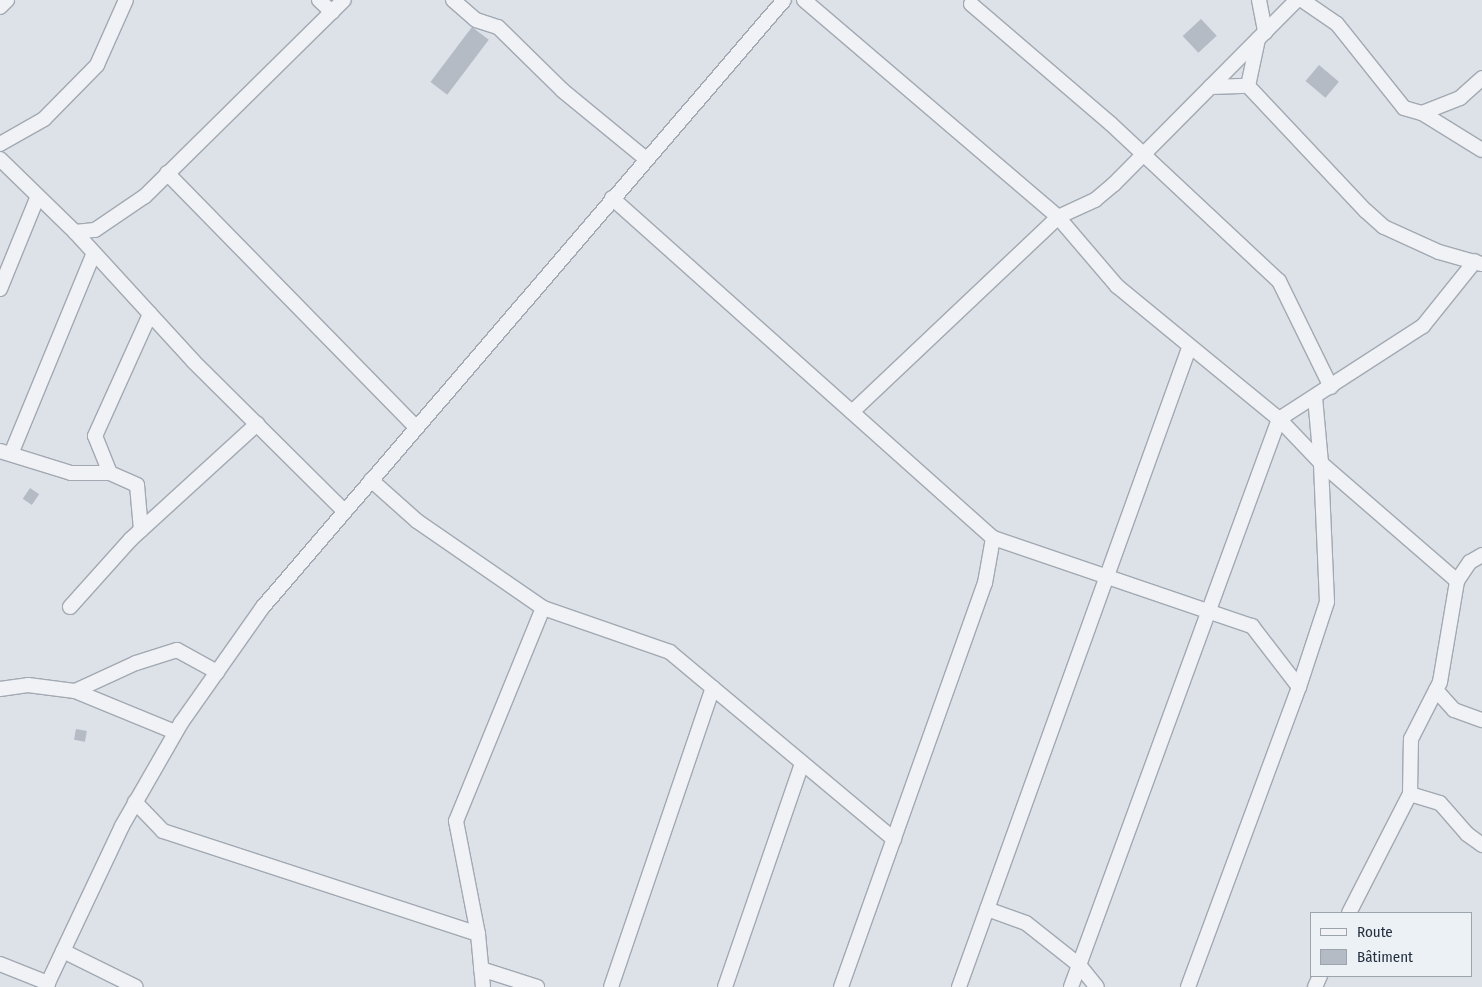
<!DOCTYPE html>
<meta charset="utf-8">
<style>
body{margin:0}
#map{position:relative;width:1482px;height:987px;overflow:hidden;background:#dde2e8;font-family:"Fira Sans Condensed",sans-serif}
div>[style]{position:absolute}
.building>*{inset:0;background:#b4bbc5;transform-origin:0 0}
.roads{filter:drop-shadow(1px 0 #a2a9b2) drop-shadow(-1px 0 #a2a9b2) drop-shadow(0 1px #a2a9b2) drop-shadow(0 -1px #a2a9b2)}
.minor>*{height:14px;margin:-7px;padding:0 7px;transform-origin:7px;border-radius:7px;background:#f0f2f6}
span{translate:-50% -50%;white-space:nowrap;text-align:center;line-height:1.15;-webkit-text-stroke:4px #ecf1f5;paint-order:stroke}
.legend{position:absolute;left:1310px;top:912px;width:162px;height:65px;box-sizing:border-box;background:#ecf1f5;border:1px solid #9ca4ac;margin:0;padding:6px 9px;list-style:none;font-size:15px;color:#25303f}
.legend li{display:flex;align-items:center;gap:10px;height:25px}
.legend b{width:25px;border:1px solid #9ca4ac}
</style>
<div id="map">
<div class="building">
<i style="left:1201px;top:19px;width:23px;height:25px;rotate:47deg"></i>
<i style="left:472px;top:27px;width:21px;height:69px;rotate:37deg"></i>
<i style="left:1319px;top:65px;width:26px;height:21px;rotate:40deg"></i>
<i style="left:30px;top:488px;width:11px;height:13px;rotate:34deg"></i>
<i style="left:76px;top:729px;width:11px;height:11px;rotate:10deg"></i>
</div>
<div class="roads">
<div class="minor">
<i style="left:319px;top:0;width:18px;rotate:43deg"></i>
<i style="left:453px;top:0;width:30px;rotate:41deg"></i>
<i style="left:476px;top:20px;width:23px;rotate:18deg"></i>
<i style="left:498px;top:27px;width:90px;rotate:44.5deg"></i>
<i style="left:562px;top:90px;width:109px;rotate:39.4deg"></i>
<i style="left:804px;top:0;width:334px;rotate:40.5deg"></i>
<i style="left:1058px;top:217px;width:91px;rotate:49.5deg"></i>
<i style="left:1117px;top:286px;width:210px;rotate:39.4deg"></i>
<i style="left:1279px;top:419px;width:61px;rotate:46.3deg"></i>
<i style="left:1321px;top:463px;width:180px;rotate:40.9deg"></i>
<i style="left:1259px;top:0;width:33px;rotate:79deg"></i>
<i style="left:1302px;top:0;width:42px;rotate:34.4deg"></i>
<i style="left:1337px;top:24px;width:107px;rotate:51.4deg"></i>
<i style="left:1404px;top:108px;width:19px;rotate:16deg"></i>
<i style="left:1422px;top:113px;width:70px;rotate:31.7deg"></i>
<i style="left:971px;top:4px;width:184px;rotate:40.6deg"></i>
<i style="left:1111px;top:124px;width:230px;rotate:43.1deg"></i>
<i style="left:1279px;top:281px;width:118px;rotate:63.9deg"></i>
<i style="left:0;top:7px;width:10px;rotate:-45deg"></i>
<i style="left:1258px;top:39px;width:48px;rotate:102deg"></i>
<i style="left:1248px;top:86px;width:172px;rotate:46.7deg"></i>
<i style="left:1366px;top:211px;width:24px;rotate:42deg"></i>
<i style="left:1384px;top:227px;width:60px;rotate:24.4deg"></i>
<i style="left:1439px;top:252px;width:44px;rotate:15.9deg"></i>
<i style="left:1210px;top:87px;width:38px;rotate:-2deg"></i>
<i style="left:1422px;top:113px;width:41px;rotate:-21.5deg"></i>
<i style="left:1460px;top:98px;width:30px;rotate:-42deg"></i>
<i style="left:0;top:144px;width:51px;rotate:-29.6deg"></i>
<i style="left:44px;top:119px;width:76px;rotate:-45.5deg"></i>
<i style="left:97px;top:65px;width:71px;rotate:-66deg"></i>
<i style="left:0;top:159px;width:105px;rotate:44.2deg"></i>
<i style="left:75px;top:232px;width:175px;rotate:47.5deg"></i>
<i style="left:193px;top:361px;width:213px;rotate:44.8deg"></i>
<i style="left:167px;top:173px;width:356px;rotate:45.6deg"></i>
<i style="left:612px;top:198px;width:511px;rotate:41.75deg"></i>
<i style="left:993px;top:538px;width:274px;rotate:18.8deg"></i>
<i style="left:1252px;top:626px;width:77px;rotate:52.4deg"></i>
<i style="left:75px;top:232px;width:20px;rotate:-6deg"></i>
<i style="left:95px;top:230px;width:60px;rotate:-34.2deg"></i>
<i style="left:145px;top:196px;width:279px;rotate:-44.6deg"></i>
<i style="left:0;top:289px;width:100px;rotate:-67.8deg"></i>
<i style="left:852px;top:412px;width:284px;rotate:-43.4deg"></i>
<i style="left:1058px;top:217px;width:41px;rotate:-24.7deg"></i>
<i style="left:1095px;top:200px;width:25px;rotate:-40deg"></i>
<i style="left:1114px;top:184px;width:260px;rotate:-45.2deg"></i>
<i style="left:0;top:451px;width:74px;rotate:17.2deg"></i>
<i style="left:71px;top:473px;width:39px"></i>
<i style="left:11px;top:454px;width:217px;rotate:-67.6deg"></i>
<i style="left:371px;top:480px;width:62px;rotate:41.7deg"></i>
<i style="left:417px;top:521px;width:153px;rotate:34.6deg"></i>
<i style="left:543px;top:608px;width:230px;rotate:112.2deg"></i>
<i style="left:456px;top:821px;width:115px;rotate:79deg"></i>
<i style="left:478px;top:934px;width:53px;rotate:84.6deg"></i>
<i style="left:141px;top:530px;width:45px;rotate:-95.1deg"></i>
<i style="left:137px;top:485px;width:30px;rotate:-156deg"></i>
<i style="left:110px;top:473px;width:40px;rotate:-112deg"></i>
<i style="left:95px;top:436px;width:134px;rotate:-65.7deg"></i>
<i style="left:70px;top:607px;width:91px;rotate:-48.1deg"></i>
<i style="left:131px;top:539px;width:171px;rotate:-42.4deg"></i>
<i style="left:543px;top:608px;width:134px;rotate:19.1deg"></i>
<i style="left:670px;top:652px;width:292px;rotate:39.9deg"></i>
<i style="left:0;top:689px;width:28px;rotate:-8deg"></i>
<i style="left:28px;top:685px;width:47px;rotate:7.3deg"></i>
<i style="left:75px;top:691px;width:67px;rotate:-24.7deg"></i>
<i style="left:136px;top:663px;width:43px;rotate:-17.6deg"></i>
<i style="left:177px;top:650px;width:46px;rotate:28.8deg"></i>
<i style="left:1436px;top:690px;width:27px;rotate:48deg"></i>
<i style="left:1454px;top:710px;width:30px;rotate:20deg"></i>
<i style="left:75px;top:691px;width:108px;rotate:22.3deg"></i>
<i style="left:1410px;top:794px;width:31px;rotate:17deg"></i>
<i style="left:1440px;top:803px;width:41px;rotate:48.9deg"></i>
<i style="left:1467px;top:834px;width:19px;rotate:36deg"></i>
<i style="left:135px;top:802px;width:40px;rotate:46deg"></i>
<i style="left:163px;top:831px;width:331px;rotate:18.1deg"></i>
<i style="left:987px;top:909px;width:41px;rotate:19.7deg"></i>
<i style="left:1026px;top:923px;width:68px;rotate:38.4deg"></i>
<i style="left:1079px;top:965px;width:28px;rotate:51deg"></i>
<i style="left:1349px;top:913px;width:134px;rotate:-62.9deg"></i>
<i style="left:1410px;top:794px;width:55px;rotate:-89deg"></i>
<i style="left:1411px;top:739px;width:64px;rotate:-63deg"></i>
<i style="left:1440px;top:682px;width:102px;rotate:-80.4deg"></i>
<i style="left:1457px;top:581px;width:23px;rotate:-56deg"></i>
<i style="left:1470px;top:562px;width:14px;rotate:-30deg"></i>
<i style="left:63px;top:951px;width:81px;rotate:26.3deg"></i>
<i style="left:0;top:964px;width:52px;rotate:21.6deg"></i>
<i style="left:481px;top:969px;width:59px;rotate:17.8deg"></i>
<i style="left:46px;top:987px;width:178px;rotate:-64.7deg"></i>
<i style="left:122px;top:826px;width:119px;rotate:-60.2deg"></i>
<i style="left:181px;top:723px;width:141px;rotate:-54.8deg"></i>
<i style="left:262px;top:608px;width:801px;rotate:-49.35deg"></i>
<i style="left:611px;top:987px;width:316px;rotate:-71.2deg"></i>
<i style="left:725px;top:987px;width:237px;rotate:-71deg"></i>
<i style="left:841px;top:987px;width:429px;rotate:-70.4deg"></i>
<i style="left:985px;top:583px;width:46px;rotate:-79.9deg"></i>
<i style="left:959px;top:987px;width:679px;rotate:-70.2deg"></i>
<i style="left:1071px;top:987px;width:605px;rotate:-69.89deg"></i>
<i style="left:1279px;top:419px;width:171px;rotate:-32.9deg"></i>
<i style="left:1423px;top:326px;width:83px;rotate:-51.3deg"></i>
<i style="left:1188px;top:987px;width:320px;rotate:-69.7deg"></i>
<i style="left:1299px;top:687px;width:89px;rotate:-71.8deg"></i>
<i style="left:1327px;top:602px;width:139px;rotate:-92.5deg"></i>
<i style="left:1321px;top:463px;width:66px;rotate:-95.2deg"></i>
<i style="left:1315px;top:987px;width:12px;rotate:-66deg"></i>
</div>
</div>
<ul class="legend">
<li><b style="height:6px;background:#f0f2f6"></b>Route</li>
<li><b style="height:14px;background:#b4bbc5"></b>Bâtiment</li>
</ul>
</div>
